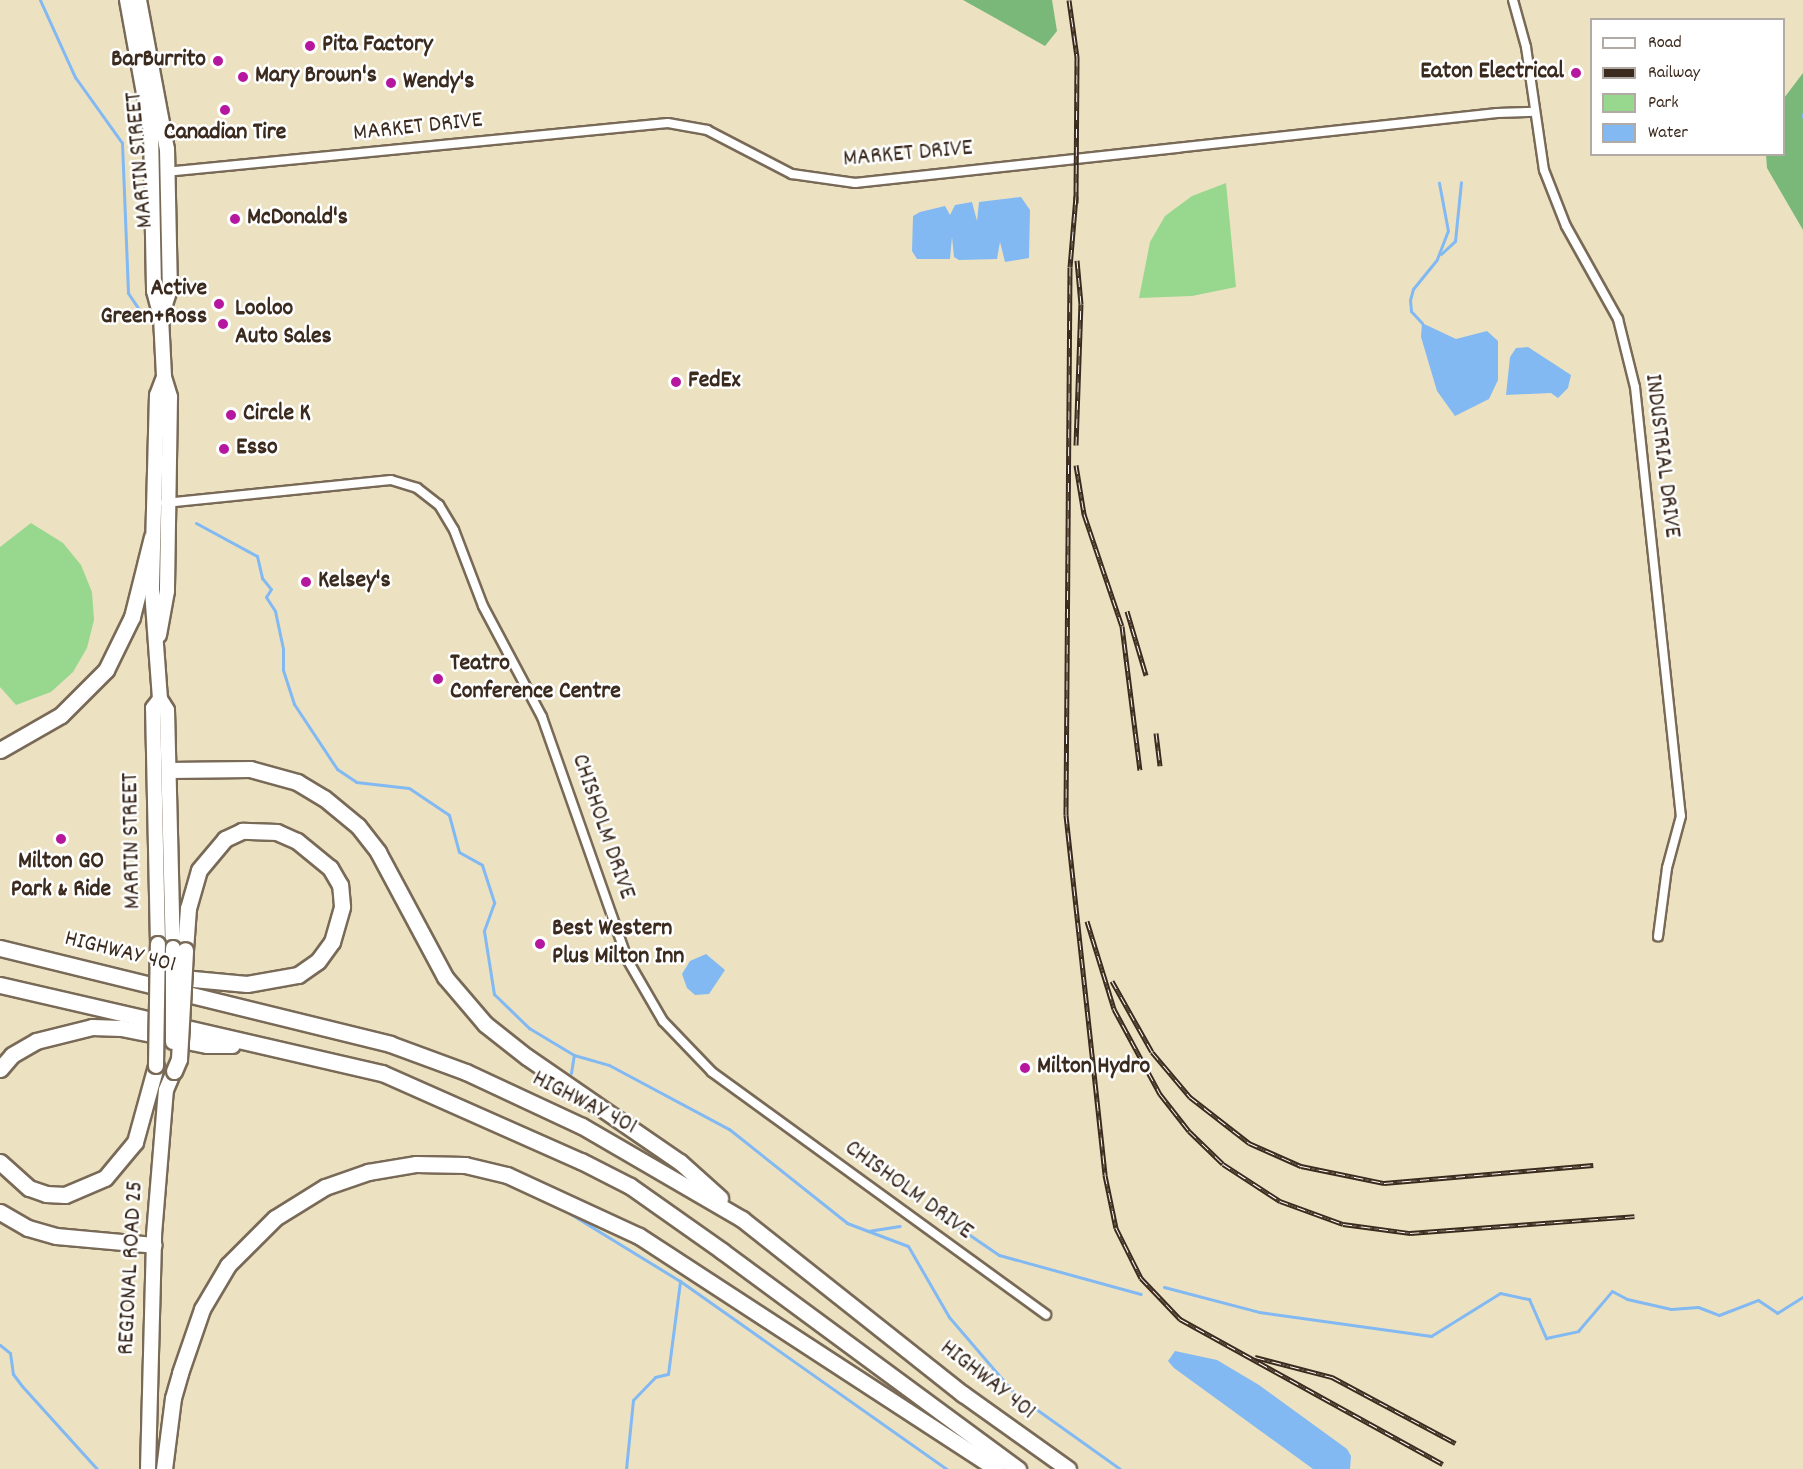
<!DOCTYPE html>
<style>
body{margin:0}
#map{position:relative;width:1803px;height:1469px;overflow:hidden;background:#ece2c2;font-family:Dekko,sans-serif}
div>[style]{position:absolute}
.green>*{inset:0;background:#98d88e}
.forest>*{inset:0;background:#7ab879}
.water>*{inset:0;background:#82b9f2}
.stream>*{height:3px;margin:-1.5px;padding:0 1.5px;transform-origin:1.5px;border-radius:1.5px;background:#82b9f2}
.roads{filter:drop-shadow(2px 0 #796a57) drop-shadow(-2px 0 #796a57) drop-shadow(0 2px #796a57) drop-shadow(0 -2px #796a57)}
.street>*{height:8px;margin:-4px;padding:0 4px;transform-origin:4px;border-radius:4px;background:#fff}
.primary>*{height:14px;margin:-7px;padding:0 7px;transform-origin:7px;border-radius:7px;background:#fff}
.highway>*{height:15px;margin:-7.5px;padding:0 7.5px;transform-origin:7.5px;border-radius:7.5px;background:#fff}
.rail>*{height:5px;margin-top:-2.5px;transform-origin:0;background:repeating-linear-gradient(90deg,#fff 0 9px,#3b2a1e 0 18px);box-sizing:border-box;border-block:2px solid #3b2a1e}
.bridges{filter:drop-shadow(2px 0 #796a57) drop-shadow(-2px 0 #796a57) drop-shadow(0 2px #796a57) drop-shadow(0 -2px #796a57)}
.primary-bridge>*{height:14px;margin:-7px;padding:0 7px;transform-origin:7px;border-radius:7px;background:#fff}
.highway-bridge>*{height:15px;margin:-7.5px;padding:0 7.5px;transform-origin:7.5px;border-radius:7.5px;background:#fff}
.dots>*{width:16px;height:16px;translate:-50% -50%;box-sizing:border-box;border:3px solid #fff;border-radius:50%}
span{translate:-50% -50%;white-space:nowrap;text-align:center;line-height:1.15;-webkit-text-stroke:5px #fff;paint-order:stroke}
.poi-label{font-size:24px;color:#3b2a1e;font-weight:700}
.left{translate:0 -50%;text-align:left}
.right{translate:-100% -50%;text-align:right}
.street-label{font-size:24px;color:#3b2a1e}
.legend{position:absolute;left:1590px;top:18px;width:195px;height:138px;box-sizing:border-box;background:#fff;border:2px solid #b1aaa5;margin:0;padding:8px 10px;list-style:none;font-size:18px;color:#3b2a1e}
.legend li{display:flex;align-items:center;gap:12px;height:30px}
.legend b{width:30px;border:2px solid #b1aaa5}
</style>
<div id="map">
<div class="green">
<i style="clip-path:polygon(1226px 183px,1236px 287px,1192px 296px,1139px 298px,1150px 242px,1165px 216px,1192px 196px)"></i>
<i style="clip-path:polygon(31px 523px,63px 543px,81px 565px,92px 592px,94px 620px,87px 648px,73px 672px,51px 692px,16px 705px,0 687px,0 547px)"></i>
</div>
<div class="forest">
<i style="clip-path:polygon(963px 0,1052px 0,1057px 31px,1045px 46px)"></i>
<i style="clip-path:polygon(1803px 73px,1803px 230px,1767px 168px,1766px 155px,1784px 154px,1784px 98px)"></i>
</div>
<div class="water">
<i style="clip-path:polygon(1021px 197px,1030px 210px,1029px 258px,1005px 262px,1000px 242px,997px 259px,959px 260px,954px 257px,952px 237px,950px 259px,917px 259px,912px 251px,913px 216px,920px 212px,945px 206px,950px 215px,955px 205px,972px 202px,977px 221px,979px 202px)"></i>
<i style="clip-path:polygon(1422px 323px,1456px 339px,1487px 331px,1498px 341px,1498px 380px,1489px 399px,1455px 416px,1437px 391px,1421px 337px)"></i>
<i style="clip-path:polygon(1528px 347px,1571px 375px,1568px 388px,1558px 398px,1551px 393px,1506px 395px,1510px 357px,1516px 348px)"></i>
<i style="clip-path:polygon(706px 954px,725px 970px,709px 994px,695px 995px,687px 988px,682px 974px,690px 961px)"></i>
<i style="clip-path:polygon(1175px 1351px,1217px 1360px,1259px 1385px,1347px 1449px,1351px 1456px,1350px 1469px,1313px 1469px,1174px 1368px,1168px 1361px)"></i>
</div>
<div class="stream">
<i style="left:40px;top:0;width:85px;rotate:65.6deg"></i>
<i style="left:75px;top:77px;width:81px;rotate:54.5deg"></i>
<i style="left:122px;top:143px;width:150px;rotate:87.7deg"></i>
<i style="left:128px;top:293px;width:23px;rotate:56deg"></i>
<i style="left:1803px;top:114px;width:3px;rotate:90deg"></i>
<i style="left:1441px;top:254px;width:19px;rotate:-43deg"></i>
<i style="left:1455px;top:241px;width:59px;rotate:-84.2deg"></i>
<i style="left:1422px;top:323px;width:16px;rotate:-133deg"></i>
<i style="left:1411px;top:311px;width:11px;rotate:-95deg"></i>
<i style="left:1410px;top:300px;width:11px;rotate:-75deg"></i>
<i style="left:1413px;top:289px;width:38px;rotate:-51deg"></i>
<i style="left:1437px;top:259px;width:30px;rotate:-69deg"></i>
<i style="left:1448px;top:231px;width:49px;rotate:-100.6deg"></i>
<i style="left:196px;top:523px;width:69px;rotate:28.4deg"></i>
<i style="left:257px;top:556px;width:23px;rotate:77deg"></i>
<i style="left:262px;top:578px;width:14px;rotate:51deg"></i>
<i style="left:271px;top:589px;width:9px;rotate:122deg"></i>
<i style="left:266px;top:597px;width:17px;rotate:57deg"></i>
<i style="left:275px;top:611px;width:39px;rotate:78deg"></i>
<i style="left:283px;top:649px;width:21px;rotate:90deg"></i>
<i style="left:283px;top:670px;width:36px;rotate:72deg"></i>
<i style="left:294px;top:704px;width:78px;rotate:56.5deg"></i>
<i style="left:337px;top:769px;width:23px;rotate:34deg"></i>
<i style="left:356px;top:782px;width:53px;rotate:6.5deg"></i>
<i style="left:409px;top:788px;width:48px;rotate:34deg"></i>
<i style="left:449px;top:815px;width:38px;rotate:75deg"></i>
<i style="left:459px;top:852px;width:26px;rotate:29deg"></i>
<i style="left:482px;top:865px;width:40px;rotate:72deg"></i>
<i style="left:494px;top:903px;width:30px;rotate:110deg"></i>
<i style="left:484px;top:931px;width:64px;rotate:81deg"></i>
<i style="left:494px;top:994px;width:49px;rotate:44.2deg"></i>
<i style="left:529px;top:1028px;width:52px;rotate:31deg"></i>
<i style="left:574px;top:1055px;width:36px;rotate:16deg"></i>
<i style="left:609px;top:1065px;width:136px;rotate:28.1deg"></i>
<i style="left:729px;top:1129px;width:151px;rotate:38.5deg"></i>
<i style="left:847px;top:1223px;width:65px;rotate:20.7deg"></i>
<i style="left:908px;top:1246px;width:82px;rotate:60deg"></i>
<i style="left:949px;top:1317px;width:101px;rotate:49.4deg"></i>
<i style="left:1015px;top:1394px;width:129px;rotate:35.5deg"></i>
<i style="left:571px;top:1073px;width:18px;rotate:-81deg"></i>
<i style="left:569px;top:1213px;width:130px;rotate:31.5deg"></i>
<i style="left:680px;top:1281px;width:327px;rotate:35.2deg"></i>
<i style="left:939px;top:1214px;width:73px;rotate:34.3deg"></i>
<i style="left:999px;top:1255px;width:147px;rotate:15.4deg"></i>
<i style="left:868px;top:1231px;width:32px;rotate:-9deg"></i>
<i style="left:1164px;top:1287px;width:98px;rotate:14.7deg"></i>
<i style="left:1259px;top:1312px;width:174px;rotate:7.9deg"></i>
<i style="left:1431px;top:1336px;width:81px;rotate:-31.9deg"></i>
<i style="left:1500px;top:1293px;width:30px;rotate:12deg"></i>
<i style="left:1529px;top:1299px;width:43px;rotate:66.4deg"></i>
<i style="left:1546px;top:1338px;width:33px;rotate:-12deg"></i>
<i style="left:1578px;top:1331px;width:52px;rotate:-49.6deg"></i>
<i style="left:1612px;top:1291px;width:17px;rotate:28deg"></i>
<i style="left:1627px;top:1299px;width:45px;rotate:12.8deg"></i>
<i style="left:1671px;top:1309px;width:27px;rotate:-4deg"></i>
<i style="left:1698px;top:1307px;width:22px;rotate:21deg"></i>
<i style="left:1719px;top:1315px;width:42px;rotate:-21deg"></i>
<i style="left:1758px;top:1300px;width:23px;rotate:34deg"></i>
<i style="left:1777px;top:1313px;width:31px;rotate:-32deg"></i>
<i style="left:0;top:1345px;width:13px;rotate:39deg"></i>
<i style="left:10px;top:1353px;width:21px;rotate:82deg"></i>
<i style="left:13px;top:1374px;width:15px;rotate:53deg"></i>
<i style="left:22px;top:1386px;width:112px;rotate:47.9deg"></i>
<i style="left:626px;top:1469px;width:69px;rotate:-84.2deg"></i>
<i style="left:633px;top:1400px;width:32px;rotate:-46deg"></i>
<i style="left:655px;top:1377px;width:13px;rotate:-13deg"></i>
<i style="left:668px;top:1374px;width:94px;rotate:-82.6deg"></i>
</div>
<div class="roads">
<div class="street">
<i style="left:1513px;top:0;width:49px;rotate:74.5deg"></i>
<i style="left:1526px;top:47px;width:124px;rotate:81.7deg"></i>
<i style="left:1544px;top:170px;width:60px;rotate:68.6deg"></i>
<i style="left:1566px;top:226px;width:107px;rotate:60.8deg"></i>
<i style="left:1618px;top:319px;width:70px;rotate:76deg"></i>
<i style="left:1635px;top:387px;width:431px;rotate:83.9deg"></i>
<i style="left:1681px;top:816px;width:54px;rotate:105.1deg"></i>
<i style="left:1667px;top:868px;width:69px;rotate:97.5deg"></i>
<i style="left:165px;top:172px;width:505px;rotate:-5.56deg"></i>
<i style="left:668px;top:123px;width:40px;rotate:10deg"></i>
<i style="left:707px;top:130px;width:96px;rotate:27.4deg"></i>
<i style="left:792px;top:174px;width:64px;rotate:8.1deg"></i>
<i style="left:855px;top:183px;width:646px;rotate:-6.22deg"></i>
<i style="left:1497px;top:113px;width:38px;rotate:-2deg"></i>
<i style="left:165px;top:503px;width:227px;rotate:-5.8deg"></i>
<i style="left:391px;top:480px;width:27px;rotate:17deg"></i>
<i style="left:417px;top:488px;width:28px;rotate:38deg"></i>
<i style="left:439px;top:505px;width:29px;rotate:59deg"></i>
<i style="left:454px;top:530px;width:81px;rotate:69.1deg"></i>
<i style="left:483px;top:606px;width:126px;rotate:62deg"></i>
<i style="left:542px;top:717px;width:256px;rotate:70.6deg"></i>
<i style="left:627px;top:959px;width:72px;rotate:59.9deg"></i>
<i style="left:663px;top:1021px;width:71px;rotate:46.1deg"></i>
<i style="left:712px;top:1072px;width:413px;rotate:36deg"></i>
</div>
<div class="primary">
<i style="left:127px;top:0;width:134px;rotate:79.7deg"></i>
<i style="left:151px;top:132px;width:159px;rotate:88.9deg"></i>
<i style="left:154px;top:291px;width:27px;rotate:75deg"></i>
<i style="left:161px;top:317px;width:60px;rotate:87.1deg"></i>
<i style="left:164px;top:377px;width:21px;rotate:73deg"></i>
<i style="left:170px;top:397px;width:194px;rotate:90.9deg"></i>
<i style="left:167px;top:591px;width:45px;rotate:100.3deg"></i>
<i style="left:139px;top:0;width:152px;rotate:79.4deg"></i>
<i style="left:167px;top:149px;width:140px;rotate:88.8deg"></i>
<i style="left:170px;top:289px;width:29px;rotate:108deg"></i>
<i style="left:164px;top:377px;width:19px;rotate:111deg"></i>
<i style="left:157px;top:395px;width:195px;rotate:91.5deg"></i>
<i style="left:152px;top:590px;width:109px;rotate:85.8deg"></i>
<i style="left:160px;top:699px;width:13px;rotate:58deg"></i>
<i style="left:167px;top:710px;width:238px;rotate:88.6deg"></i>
<i style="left:158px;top:944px;width:236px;rotate:-91.2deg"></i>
<i style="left:153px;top:708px;width:11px;rotate:-52deg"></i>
<i style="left:148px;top:1469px;width:234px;rotate:-88.5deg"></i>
<i style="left:154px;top:1235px;width:145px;rotate:-85.3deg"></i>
<i style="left:166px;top:1090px;width:21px;rotate:-67deg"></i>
</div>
<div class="highway">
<i style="left:0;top:750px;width:70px;rotate:-29.8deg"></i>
<i style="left:61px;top:715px;width:64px;rotate:-45deg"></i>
<i style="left:106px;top:670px;width:59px;rotate:-63.9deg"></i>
<i style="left:132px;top:617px;width:82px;rotate:-76deg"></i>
<i style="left:169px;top:770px;width:81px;rotate:-0.7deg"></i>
<i style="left:250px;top:769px;width:49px;rotate:15.5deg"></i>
<i style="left:297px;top:782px;width:31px;rotate:31deg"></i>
<i style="left:324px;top:798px;width:44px;rotate:39.5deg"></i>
<i style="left:358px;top:826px;width:33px;rotate:52deg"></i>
<i style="left:378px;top:852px;width:142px;rotate:61.8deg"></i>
<i style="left:445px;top:977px;width:62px;rotate:49.6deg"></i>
<i style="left:485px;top:1024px;width:53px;rotate:38.2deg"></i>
<i style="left:527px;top:1057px;width:186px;rotate:34.5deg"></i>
<i style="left:680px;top:1162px;width:54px;rotate:42deg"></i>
<i style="left:0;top:948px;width:402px;rotate:13.8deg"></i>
<i style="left:390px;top:1044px;width:81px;rotate:20.2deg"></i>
<i style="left:466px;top:1072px;width:128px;rotate:25deg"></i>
<i style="left:582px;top:1126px;width:185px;rotate:30.2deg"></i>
<i style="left:742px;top:1219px;width:282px;rotate:38.4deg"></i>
<i style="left:963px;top:1394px;width:129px;rotate:35.5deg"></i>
<i style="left:172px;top:977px;width:75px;rotate:5.3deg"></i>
<i style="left:247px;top:984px;width:52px;rotate:-10deg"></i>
<i style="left:298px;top:975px;width:24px;rotate:-35deg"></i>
<i style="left:318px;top:961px;width:24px;rotate:-54deg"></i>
<i style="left:332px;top:942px;width:37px;rotate:-74deg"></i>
<i style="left:342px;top:906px;width:21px;rotate:-95deg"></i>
<i style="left:340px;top:885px;width:20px;rotate:-120deg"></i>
<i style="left:330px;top:868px;width:43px;rotate:-140.7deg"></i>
<i style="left:297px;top:841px;width:22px;rotate:-156deg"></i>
<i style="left:277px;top:832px;width:35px;rotate:-178deg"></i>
<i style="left:242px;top:831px;width:19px;rotate:155deg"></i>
<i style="left:225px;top:839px;width:40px;rotate:130deg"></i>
<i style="left:199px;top:870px;width:40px;rotate:106deg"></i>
<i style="left:188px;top:908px;width:42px;rotate:94.1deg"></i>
<i style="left:0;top:985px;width:392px;rotate:13deg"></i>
<i style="left:382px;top:1073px;width:218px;rotate:23.9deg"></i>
<i style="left:581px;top:1161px;width:55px;rotate:27deg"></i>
<i style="left:630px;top:1186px;width:113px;rotate:35.2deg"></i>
<i style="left:722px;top:1251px;width:368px;rotate:36.4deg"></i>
<i style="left:0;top:1069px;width:18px;rotate:-49deg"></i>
<i style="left:12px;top:1055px;width:28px;rotate:-30deg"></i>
<i style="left:36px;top:1041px;width:58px;rotate:-14deg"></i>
<i style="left:92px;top:1027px;width:29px;rotate:2deg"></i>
<i style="left:121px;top:1028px;width:88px;rotate:11.2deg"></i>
<i style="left:207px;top:1045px;width:25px"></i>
<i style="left:0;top:1162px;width:39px;rotate:42deg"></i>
<i style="left:29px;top:1188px;width:18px;rotate:19deg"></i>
<i style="left:46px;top:1194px;width:19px;rotate:3deg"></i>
<i style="left:65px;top:1195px;width:43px;rotate:-23deg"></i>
<i style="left:105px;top:1178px;width:47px;rotate:-50.2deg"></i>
<i style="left:135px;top:1142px;width:79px;rotate:-74.6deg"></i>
<i style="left:0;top:1212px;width:32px;rotate:30deg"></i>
<i style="left:28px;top:1228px;width:29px;rotate:16deg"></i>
<i style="left:56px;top:1236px;width:98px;rotate:5.2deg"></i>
<i style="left:164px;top:1469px;width:72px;rotate:-82.8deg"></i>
<i style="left:173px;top:1398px;width:26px;rotate:-74deg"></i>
<i style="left:180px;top:1373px;width:68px;rotate:-71deg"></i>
<i style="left:202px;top:1309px;width:51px;rotate:-59.4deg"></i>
<i style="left:228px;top:1265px;width:66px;rotate:-45deg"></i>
<i style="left:275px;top:1218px;width:59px;rotate:-31.8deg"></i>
<i style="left:325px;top:1187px;width:46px;rotate:-19.2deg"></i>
<i style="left:368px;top:1172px;width:49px;rotate:-9.5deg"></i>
<i style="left:416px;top:1164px;width:49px;rotate:1.2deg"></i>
<i style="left:465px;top:1165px;width:43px;rotate:13.4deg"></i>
<i style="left:507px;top:1175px;width:145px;rotate:24.8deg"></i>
<i style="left:639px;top:1236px;width:427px;rotate:33.1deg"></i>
</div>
</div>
<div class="rail">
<i style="left:1069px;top:0;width:58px;rotate:82deg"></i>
<i style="left:1077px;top:57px;width:146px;rotate:90.4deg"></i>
<i style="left:1076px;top:196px;width:71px;rotate:94.8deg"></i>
<i style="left:1070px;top:267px;width:548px;rotate:90.42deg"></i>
<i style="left:1066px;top:815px;width:362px;rotate:83.8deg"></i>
<i style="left:1105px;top:1175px;width:54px;rotate:78.3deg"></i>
<i style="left:1116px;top:1228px;width:56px;rotate:63.4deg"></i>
<i style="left:1141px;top:1278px;width:57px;rotate:46.4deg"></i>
<i style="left:1180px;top:1319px;width:300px;rotate:28.9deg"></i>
<i style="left:1076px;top:445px;width:141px;rotate:-88deg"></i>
<i style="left:1081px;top:304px;width:44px;rotate:-95.2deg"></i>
<i style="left:1076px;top:465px;width:50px;rotate:80.7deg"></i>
<i style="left:1084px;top:514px;width:118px;rotate:71.3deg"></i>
<i style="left:1122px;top:626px;width:145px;rotate:82.9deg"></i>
<i style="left:1127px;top:611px;width:67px;rotate:73.5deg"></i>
<i style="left:1156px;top:733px;width:33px;rotate:83deg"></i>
<i style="left:1087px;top:921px;width:92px;rotate:72.9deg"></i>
<i style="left:1114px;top:1009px;width:97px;rotate:61.6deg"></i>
<i style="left:1160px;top:1094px;width:47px;rotate:51.9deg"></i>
<i style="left:1189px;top:1131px;width:47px;rotate:44.1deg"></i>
<i style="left:1223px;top:1164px;width:68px;rotate:33deg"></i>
<i style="left:1280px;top:1201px;width:67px;rotate:20.1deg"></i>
<i style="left:1343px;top:1224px;width:68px;rotate:7.7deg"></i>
<i style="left:1410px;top:1233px;width:225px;rotate:-4.3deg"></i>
<i style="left:1112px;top:981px;width:81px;rotate:60.6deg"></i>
<i style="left:1152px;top:1052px;width:59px;rotate:49.8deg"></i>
<i style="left:1190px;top:1097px;width:75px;rotate:37.9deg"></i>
<i style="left:1249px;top:1143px;width:57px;rotate:23.9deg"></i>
<i style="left:1301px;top:1166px;width:85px;rotate:11.6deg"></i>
<i style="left:1384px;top:1183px;width:210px;rotate:-4.9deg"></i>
<i style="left:1255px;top:1357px;width:80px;rotate:14.6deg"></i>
<i style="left:1332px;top:1377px;width:140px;rotate:28.2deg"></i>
</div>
<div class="bridges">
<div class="primary-bridge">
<i style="left:173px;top:948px;width:94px;rotate:90deg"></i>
<i style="left:156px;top:1066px;width:122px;rotate:-89.1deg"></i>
</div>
<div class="highway-bridge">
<i style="left:174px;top:1071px;width:13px;rotate:-67deg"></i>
<i style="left:179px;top:1059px;width:109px;rotate:-86.8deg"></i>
</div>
</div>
<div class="dots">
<i style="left:310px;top:46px;background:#b5179e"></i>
<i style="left:218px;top:61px;background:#b5179e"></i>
<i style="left:1576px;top:73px;background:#b5179e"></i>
<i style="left:243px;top:77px;background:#b5179e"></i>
<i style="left:391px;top:83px;background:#b5179e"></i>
<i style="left:225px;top:110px;background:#b5179e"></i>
<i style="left:235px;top:219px;background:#b5179e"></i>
<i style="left:219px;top:304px;background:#b5179e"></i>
<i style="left:223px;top:324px;background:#b5179e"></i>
<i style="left:676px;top:382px;background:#b5179e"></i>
<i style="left:231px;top:415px;background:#b5179e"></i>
<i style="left:224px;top:449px;background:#b5179e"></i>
<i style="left:306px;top:582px;background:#b5179e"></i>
<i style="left:438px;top:679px;background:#b5179e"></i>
<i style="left:61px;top:839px;background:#b5179e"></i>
<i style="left:540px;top:944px;background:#b5179e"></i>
<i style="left:1025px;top:1068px;background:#b5179e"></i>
</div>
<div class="poi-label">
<span class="left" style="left:322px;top:46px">Pita Factory</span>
<span class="right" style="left:206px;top:61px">BarBurrito</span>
<span class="right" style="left:1564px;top:73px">Eaton Electrical</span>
<span class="left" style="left:255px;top:77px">Mary Brown's</span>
<span class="left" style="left:403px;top:83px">Wendy's</span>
<span style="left:225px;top:134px">Canadian Tire</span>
<span class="left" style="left:247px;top:219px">McDonald's</span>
<span class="right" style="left:207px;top:304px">Active<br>Green+Ross</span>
<span class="left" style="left:235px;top:324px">Looloo<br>Auto Sales</span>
<span class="left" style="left:688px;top:382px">FedEx</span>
<span class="left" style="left:243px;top:415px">Circle K</span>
<span class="left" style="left:236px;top:449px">Esso</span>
<span class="left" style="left:318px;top:582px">Kelsey's</span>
<span class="left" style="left:450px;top:679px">Teatro<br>Conference Centre</span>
<span style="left:61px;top:877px">Milton GO<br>Park &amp; Ride</span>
<span class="left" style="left:552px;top:944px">Best Western<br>Plus Milton Inn</span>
<span class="left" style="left:1037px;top:1068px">Milton Hydro</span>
</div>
<div class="street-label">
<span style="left:418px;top:128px;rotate:-6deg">MARKET DRIVE</span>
<span style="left:908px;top:155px;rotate:-5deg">MARKET DRIVE</span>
<span style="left:141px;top:160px;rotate:-95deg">MARTIN STREET</span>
<span style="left:1661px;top:456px;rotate:83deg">INDUSTRIAL DRIVE</span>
<span style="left:602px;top:827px;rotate:71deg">CHISHOLM DRIVE</span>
<span style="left:133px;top:841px;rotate:-91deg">MARTIN STREET</span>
<span style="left:120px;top:953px;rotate:14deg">HIGHWAY 401</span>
<span style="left:584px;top:1104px;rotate:27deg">HIGHWAY 401</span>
<span style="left:908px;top:1191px;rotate:36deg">CHISHOLM DRIVE</span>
<span style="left:132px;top:1268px;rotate:-87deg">REGIONAL ROAD 25</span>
<span style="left:987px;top:1381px;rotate:38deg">HIGHWAY 401</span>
</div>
<ul class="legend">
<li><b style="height:8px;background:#fff"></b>Road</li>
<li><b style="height:8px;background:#3b2a1e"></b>Railway</li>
<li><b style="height:16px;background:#98d88e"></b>Park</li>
<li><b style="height:16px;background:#82b9f2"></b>Water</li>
</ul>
</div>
